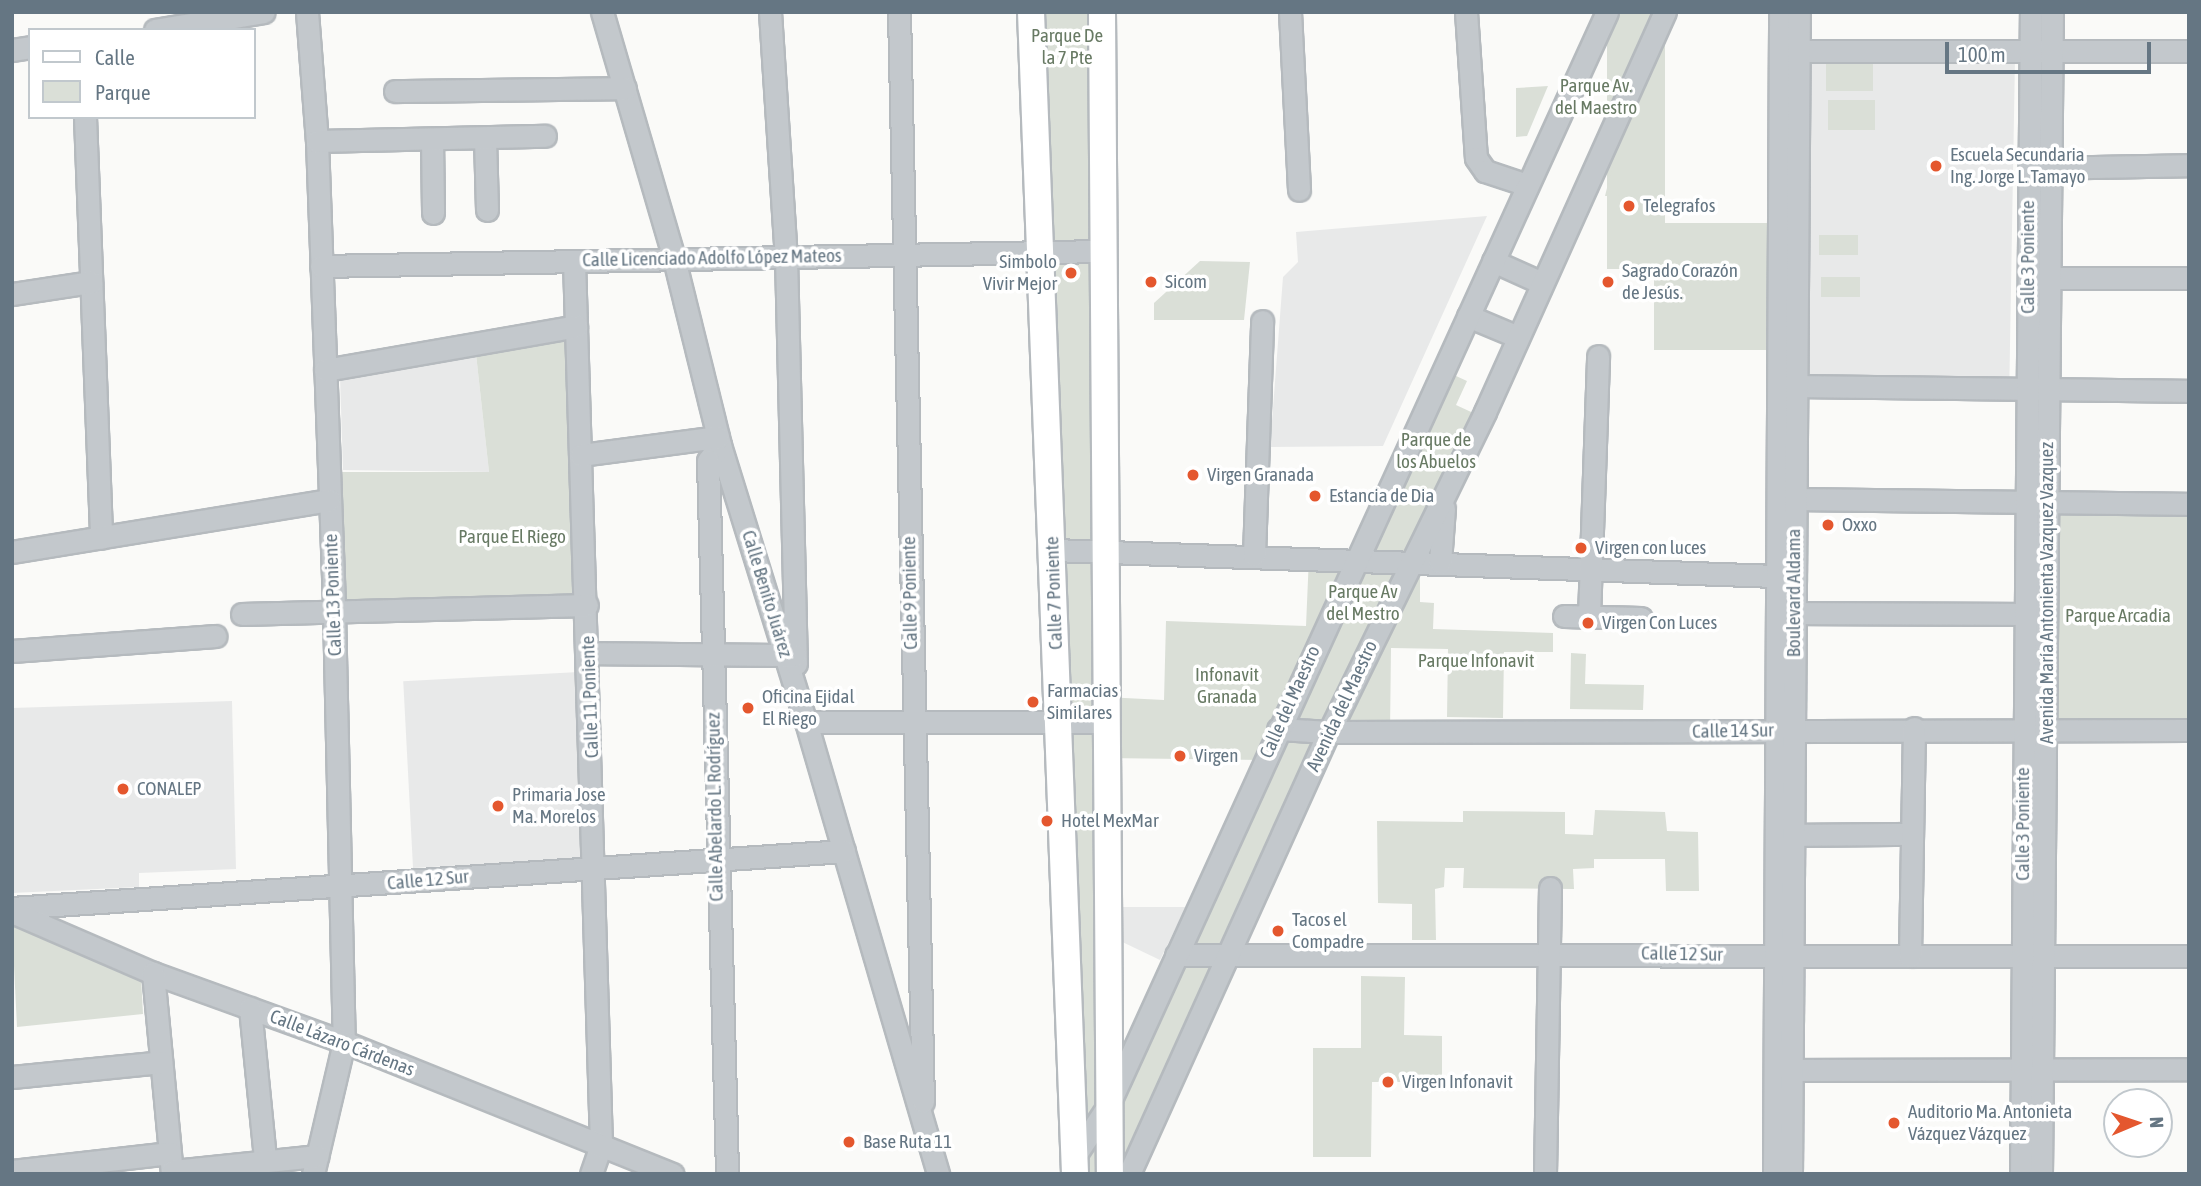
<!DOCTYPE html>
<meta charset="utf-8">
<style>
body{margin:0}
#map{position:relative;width:2201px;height:1186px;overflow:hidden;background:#fafaf8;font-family:"Asap Condensed",sans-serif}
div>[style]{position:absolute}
.built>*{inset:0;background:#e8e9e9;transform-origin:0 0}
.green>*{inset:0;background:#dadfd7;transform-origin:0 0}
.roads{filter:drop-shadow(2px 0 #b5babe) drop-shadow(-2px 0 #b5babe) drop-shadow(0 2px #b5babe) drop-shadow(0 -2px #b5babe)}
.minor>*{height:21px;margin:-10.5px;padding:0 10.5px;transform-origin:10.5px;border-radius:10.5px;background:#c3c8cc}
.major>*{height:26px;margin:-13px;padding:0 13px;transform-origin:13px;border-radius:13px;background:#fff}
.dots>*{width:19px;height:19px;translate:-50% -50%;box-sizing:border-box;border:4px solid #fff;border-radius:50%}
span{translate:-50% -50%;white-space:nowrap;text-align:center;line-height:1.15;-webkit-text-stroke:7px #fff;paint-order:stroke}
.park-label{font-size:19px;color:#687a64}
.poi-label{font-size:19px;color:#657683}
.left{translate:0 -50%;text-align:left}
.right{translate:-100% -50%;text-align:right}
.street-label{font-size:19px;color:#657683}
.frame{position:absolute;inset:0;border:14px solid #657683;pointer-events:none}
.legend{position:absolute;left:28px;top:28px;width:228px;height:91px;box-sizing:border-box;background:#fff;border:2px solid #c1c8cd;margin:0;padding:9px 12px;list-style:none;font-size:21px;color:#657683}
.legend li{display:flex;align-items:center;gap:14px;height:35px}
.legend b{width:35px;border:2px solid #c1c8cd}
.north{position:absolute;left:2103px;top:1088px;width:70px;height:70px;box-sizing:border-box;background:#fff;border:2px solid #c1c8cd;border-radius:50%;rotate:88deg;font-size:19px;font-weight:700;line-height:28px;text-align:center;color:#657683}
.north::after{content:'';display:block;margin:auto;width:24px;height:32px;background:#e4572e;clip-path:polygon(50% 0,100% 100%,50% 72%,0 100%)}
.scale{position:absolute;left:1945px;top:42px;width:206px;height:32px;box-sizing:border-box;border:4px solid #657683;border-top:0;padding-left:9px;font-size:21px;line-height:24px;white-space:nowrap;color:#657683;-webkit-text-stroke:5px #fff;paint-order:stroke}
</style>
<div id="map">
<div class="built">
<i style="left:1810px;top:57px;width:205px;height:317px;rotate:1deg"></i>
<i style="clip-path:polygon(1487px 216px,1383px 446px,1270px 447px,1283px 277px,1298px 262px,1296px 232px)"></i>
<i style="clip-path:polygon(475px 345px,489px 472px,343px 470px,340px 377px)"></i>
<i style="left:579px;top:672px;width:187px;height:176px;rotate:87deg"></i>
<i style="clip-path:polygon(232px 701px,236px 869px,139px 873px,139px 887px,12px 893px,12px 708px)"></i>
<i style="clip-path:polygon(1119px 907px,1186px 907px,1160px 960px,1114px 938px)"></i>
</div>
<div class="green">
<i style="clip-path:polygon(1032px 12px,1102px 12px,1105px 697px,1164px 700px,1166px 621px,1306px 626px,1309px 556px,1357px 557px,1443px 370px,1467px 381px,1456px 405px,1482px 417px,1445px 497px,1456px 497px,1453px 571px,1420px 571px,1420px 602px,1434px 603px,1433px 629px,1553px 633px,1553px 652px,1504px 652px,1503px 718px,1447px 717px,1448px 649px,1391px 648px,1390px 732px,1329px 732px,1124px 1174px,1109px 1129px,1262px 760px,1105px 758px,1109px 1174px,1075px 1174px)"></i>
<i style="left:1607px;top:12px;width:58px;height:257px"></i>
<i style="left:1873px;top:61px;width:30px;height:47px;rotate:90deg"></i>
<i style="clip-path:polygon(1548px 86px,1527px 136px,1516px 137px,1516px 88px)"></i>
<i style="left:1828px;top:100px;width:47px;height:30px"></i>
<i style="clip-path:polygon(1615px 156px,1660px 156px,1660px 195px,1605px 196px)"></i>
<i style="left:1779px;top:223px;width:127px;height:125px;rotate:90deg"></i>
<i style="left:1819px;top:235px;width:39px;height:20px"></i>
<i style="clip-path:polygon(1200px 261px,1250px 262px,1244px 320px,1154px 320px,1154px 303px)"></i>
<i style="left:1821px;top:277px;width:39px;height:20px"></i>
<i style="clip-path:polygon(576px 327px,587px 604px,334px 610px,328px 472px,489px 472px,475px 345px)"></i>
<i style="left:2048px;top:503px;width:141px;height:225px"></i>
<i style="clip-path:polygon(1571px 653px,1586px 654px,1585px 684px,1644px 685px,1643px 710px,1570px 709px)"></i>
<i style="clip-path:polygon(1595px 810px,1665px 812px,1667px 831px,1698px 832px,1699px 891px,1666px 891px,1665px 859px,1594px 859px,1594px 868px,1573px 869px,1574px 889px,1463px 888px,1464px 868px,1445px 868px,1444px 887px,1435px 889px,1436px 940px,1412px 940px,1412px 904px,1378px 903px,1377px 821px,1463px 822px,1463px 811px,1565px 812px,1565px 834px,1593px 835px)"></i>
<i style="clip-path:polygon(17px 924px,141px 977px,143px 1014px,17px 1027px,12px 925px)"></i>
<i style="clip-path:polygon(1361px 976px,1405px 977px,1404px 1035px,1442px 1036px,1442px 1082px,1372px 1082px,1371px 1157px,1313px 1157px,1313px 1048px,1361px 1048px)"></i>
</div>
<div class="roads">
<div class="minor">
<i style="left:307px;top:12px;width:129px;rotate:85.6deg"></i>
<i style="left:317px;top:141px;width:469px;rotate:87.9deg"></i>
<i style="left:334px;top:610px;width:432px;rotate:88.7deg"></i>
<i style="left:344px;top:1042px;width:136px;rotate:103.2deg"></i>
<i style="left:602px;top:12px;width:257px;rotate:73.7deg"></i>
<i style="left:674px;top:259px;width:192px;rotate:76.1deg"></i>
<i style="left:720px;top:445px;width:290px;rotate:72.8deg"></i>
<i style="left:806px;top:722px;width:471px;rotate:73.7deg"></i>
<i style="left:770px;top:12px;width:246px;rotate:86.3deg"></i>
<i style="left:786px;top:257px;width:407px;rotate:88.6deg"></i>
<i style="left:899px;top:12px;width:1090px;rotate:88.74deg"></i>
<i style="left:1290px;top:12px;width:178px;rotate:87.1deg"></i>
<i style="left:1466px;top:12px;width:146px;rotate:86.1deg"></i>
<i style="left:1476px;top:158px;width:16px;rotate:55deg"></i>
<i style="left:1485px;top:171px;width:44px;rotate:18.4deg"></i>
<i style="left:155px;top:30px;width:110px;rotate:-9.4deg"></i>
<i style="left:12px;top:50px;width:18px;rotate:-9deg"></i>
<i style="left:1785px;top:51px;width:404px"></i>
<i style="left:395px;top:91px;width:230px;rotate:-0.7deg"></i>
<i style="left:85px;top:117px;width:421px;rotate:87.8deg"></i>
<i style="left:485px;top:138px;width:72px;rotate:88.4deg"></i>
<i style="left:432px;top:139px;width:74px;rotate:89.2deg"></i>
<i style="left:317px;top:141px;width:228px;rotate:-1.3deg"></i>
<i style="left:2037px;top:168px;width:152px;rotate:-1.1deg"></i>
<i style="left:574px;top:261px;width:884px;rotate:88.25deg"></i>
<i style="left:601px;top:1145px;width:31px;rotate:109deg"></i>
<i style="left:1493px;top:261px;width:54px;rotate:24.2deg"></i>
<i style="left:321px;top:266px;width:782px;rotate:-1.1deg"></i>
<i style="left:2037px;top:278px;width:152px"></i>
<i style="left:12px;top:294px;width:80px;rotate:-8.6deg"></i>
<i style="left:1468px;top:316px;width:54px;rotate:22.8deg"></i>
<i style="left:325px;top:370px;width:255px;rotate:-9.9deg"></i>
<i style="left:1784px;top:386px;width:405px;rotate:0.7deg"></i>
<i style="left:720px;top:445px;width:20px;rotate:127deg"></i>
<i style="left:708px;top:461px;width:713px;rotate:88.47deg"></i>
<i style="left:581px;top:455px;width:138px;rotate:-7.5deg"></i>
<i style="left:1783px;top:499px;width:406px;rotate:0.7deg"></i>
<i style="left:1053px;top:550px;width:723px;rotate:2.06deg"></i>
<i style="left:12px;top:552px;width:321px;rotate:-9.3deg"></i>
<i style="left:1254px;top:555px;width:234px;rotate:-88deg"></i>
<i style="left:1440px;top:562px;width:54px;rotate:-85.8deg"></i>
<i style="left:1781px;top:613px;width:255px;rotate:0.2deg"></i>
<i style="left:242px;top:614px;width:345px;rotate:-1.5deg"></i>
<i style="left:1564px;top:616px;width:77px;rotate:1.5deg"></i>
<i style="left:1589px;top:617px;width:261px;rotate:-88deg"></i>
<i style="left:12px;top:651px;width:204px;rotate:-4.2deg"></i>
<i style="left:588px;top:653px;width:207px;rotate:0.6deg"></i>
<i style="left:806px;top:722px;width:299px"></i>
<i style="left:1278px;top:729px;width:51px;rotate:3.4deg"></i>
<i style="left:1329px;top:732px;width:860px;rotate:-0.13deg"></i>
<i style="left:1792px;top:835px;width:120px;rotate:-0.5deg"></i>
<i style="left:12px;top:908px;width:834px;rotate:-3.92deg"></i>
<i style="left:12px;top:912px;width:154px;rotate:23.4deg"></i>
<i style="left:153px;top:973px;width:203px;rotate:19.9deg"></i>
<i style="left:344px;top:1042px;width:354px;rotate:21.9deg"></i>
<i style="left:1176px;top:955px;width:1013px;rotate:0.06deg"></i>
<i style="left:1910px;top:956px;width:228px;rotate:-89deg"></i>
<i style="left:153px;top:973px;width:202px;rotate:84.6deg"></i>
<i style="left:250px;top:1008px;width:152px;rotate:84.3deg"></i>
<i style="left:1780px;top:1070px;width:409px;rotate:-0.1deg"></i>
<i style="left:12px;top:1077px;width:150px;rotate:-5.7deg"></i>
<i style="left:1074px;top:1157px;width:61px;rotate:-56.3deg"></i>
<i style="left:1108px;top:1106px;width:1202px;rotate:-65.48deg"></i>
<i style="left:12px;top:1171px;width:159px;rotate:-6.5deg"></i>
<i style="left:172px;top:1171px;width:146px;rotate:-5.9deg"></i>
<i style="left:1129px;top:1174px;width:485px;rotate:-65.7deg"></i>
<i style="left:1329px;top:732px;width:356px;rotate:-64deg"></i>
<i style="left:1485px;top:412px;width:439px;rotate:-65.8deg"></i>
<i style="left:1545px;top:1174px;width:286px;rotate:-89deg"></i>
<i style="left:1774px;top:1174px;width:1162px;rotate:-89.7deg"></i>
<i style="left:1791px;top:1174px;width:1162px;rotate:-89.61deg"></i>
<i style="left:2021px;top:1174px;width:1162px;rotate:-89.51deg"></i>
<i style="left:2041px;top:1174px;width:1162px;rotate:-89.46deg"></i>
</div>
<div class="major">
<i style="left:1031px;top:12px;width:1163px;rotate:87.83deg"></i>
<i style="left:1102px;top:12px;width:1162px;rotate:89.61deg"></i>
</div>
</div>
<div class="dots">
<i style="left:1936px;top:166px;background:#e4572e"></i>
<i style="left:1629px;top:206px;background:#e4572e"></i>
<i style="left:1071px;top:273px;background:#e4572e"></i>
<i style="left:1151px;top:282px;background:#e4572e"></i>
<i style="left:1608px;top:282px;background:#e4572e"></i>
<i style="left:1193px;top:475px;background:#e4572e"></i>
<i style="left:1315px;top:496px;background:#e4572e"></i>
<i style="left:1828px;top:525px;background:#e4572e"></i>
<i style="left:1581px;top:548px;background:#e4572e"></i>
<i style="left:1588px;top:623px;background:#e4572e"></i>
<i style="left:1033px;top:702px;background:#e4572e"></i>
<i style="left:748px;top:708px;background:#e4572e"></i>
<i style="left:1180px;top:756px;background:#e4572e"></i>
<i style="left:123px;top:789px;background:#e4572e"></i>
<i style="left:498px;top:806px;background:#e4572e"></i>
<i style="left:1047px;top:821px;background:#e4572e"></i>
<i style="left:1278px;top:931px;background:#e4572e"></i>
<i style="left:1388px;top:1082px;background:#e4572e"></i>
<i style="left:1894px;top:1123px;background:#e4572e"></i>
<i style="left:849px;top:1142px;background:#e4572e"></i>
</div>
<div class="park-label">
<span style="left:1067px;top:47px">Parque De<br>la 7 Pte</span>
<span style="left:1596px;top:97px">Parque Av.<br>del Maestro</span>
<span style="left:1436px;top:451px">Parque de<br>los Abuelos</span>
<span style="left:512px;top:537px">Parque El Riego</span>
<span style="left:1363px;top:603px">Parque Av<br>del Mestro</span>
<span style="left:2118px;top:616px">Parque Arcadia</span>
<span style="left:1476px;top:661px">Parque Infonavit</span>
<span style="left:1227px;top:686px">Infonavit<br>Granada</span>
</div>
<div class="poi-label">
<span class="left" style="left:1950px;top:166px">Escuela Secundaria<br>Ing. Jorge L. Tamayo</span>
<span class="left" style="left:1643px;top:206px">Telegrafos</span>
<span class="right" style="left:1057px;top:273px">Simbolo<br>Vivir Mejor</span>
<span class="left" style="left:1622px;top:282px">Sagrado Corazón<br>de Jesús.</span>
<span class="left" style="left:1165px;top:282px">Sicom</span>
<span class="left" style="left:1207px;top:475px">Virgen Granada</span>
<span class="left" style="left:1329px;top:496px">Estancia de Dia</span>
<span class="left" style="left:1842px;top:525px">Oxxo</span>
<span class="left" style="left:1595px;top:548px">Virgen con luces</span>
<span class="left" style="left:1602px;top:623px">Virgen Con Luces</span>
<span class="left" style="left:1047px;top:702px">Farmacias<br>Similares</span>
<span class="left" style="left:762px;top:708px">Oficina Ejidal<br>El Riego</span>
<span class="left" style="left:1194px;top:756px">Virgen</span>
<span class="left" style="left:137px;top:789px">CONALEP</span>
<span class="left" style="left:512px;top:806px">Primaria Jose<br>Ma. Morelos</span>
<span class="left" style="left:1061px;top:821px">Hotel MexMar</span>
<span class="left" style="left:1292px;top:931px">Tacos el<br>Compadre</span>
<span class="left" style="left:1402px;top:1082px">Virgen Infonavit</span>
<span class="left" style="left:1908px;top:1123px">Auditorio Ma. Antonieta<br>Vázquez Vázquez</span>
<span class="left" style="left:863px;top:1142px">Base Ruta 11</span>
</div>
<div class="street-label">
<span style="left:2028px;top:257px;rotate:-90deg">Calle 3 Poniente</span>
<span style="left:712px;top:258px;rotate:-1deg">Calle Licenciado Adolfo López Mateos</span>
<span style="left:910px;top:593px;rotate:-91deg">Calle 9 Poniente</span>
<span style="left:1054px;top:593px;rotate:-92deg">Calle 7 Poniente</span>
<span style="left:1794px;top:593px;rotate:-90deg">Boulevard Aldama</span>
<span style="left:2047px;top:593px;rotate:-90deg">Avenida María Antonienta Vazquez Vazquez</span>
<span style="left:767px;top:594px;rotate:73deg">Calle Benito Juárez</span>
<span style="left:333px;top:595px;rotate:-92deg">Calle 13 Poniente</span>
<span style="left:590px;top:697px;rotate:-92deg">Calle 11 Poniente</span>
<span style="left:1290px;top:702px;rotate:-66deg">Calle del Maestro</span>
<span style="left:1342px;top:706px;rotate:-65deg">Avenida del Maestro</span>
<span style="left:1733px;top:731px;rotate:-1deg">Calle 14 Sur</span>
<span style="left:715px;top:807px;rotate:-91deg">Calle Abelardo L. Rodríguez</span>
<span style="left:2023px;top:824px;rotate:-90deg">Calle 3 Poniente</span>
<span style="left:428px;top:880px;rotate:-5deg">Calle 12 Sur</span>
<span style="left:1682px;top:954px;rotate:1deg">Calle 12 Sur</span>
<span style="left:342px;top:1043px;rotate:21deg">Calle Lázaro Cárdenas</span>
</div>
<div class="frame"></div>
<ul class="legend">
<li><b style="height:9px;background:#fff"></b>Calle</li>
<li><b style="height:19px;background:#dadfd7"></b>Parque</li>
</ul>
<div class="north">N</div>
<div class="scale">100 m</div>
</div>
